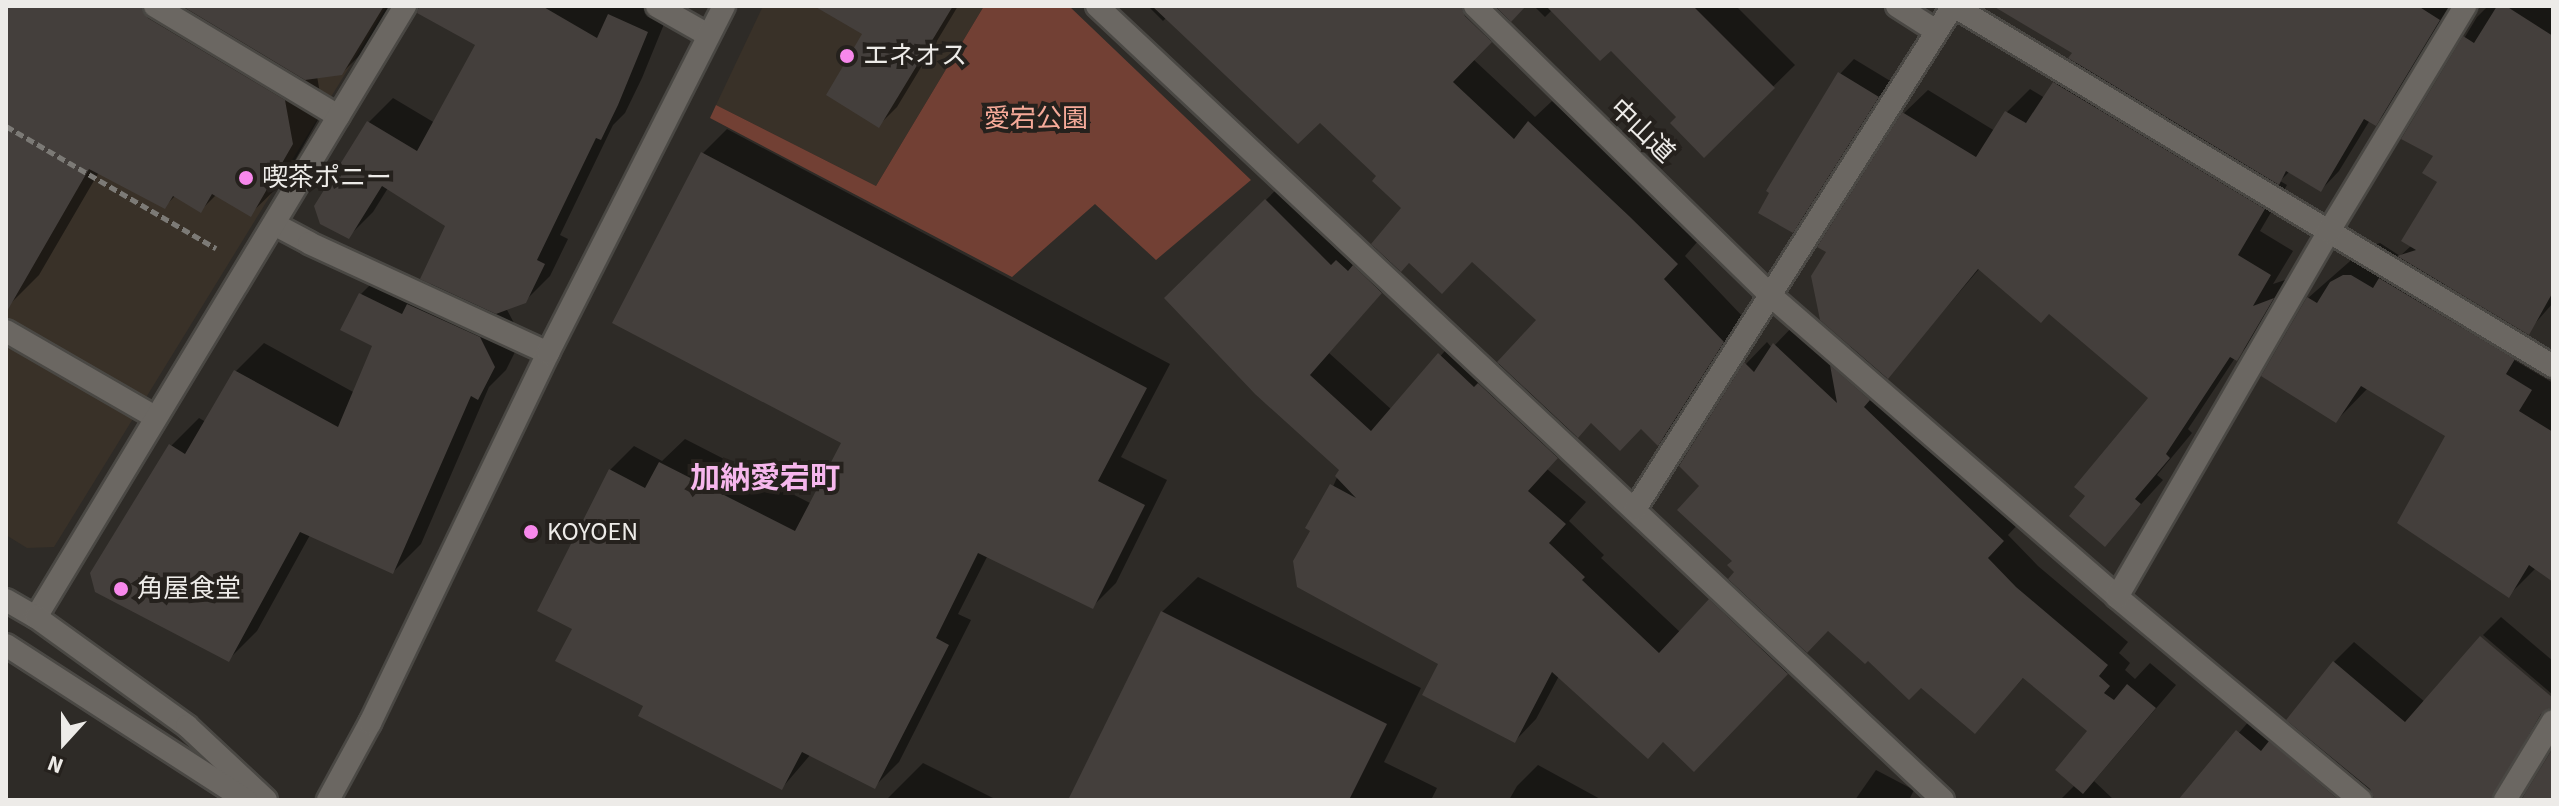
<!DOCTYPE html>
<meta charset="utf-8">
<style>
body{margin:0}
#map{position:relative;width:2559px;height:806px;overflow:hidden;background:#2e2b27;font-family:"Source Sans 3","Noto Sans JP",sans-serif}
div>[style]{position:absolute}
.built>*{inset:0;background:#393128}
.green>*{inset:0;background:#724034}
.shadow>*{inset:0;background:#0007}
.building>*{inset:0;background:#443f3c}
.path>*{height:5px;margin-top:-2.5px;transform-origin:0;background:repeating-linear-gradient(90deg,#7c7a76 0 8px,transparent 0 12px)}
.roads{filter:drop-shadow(2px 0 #4a4844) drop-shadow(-2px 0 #4a4844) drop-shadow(0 2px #4a4844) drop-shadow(0 -2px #4a4844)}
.minor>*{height:22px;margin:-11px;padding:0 11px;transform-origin:11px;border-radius:11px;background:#6b6762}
.tertiary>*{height:22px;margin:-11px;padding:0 11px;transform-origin:11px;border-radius:11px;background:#6b6762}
.dots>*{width:22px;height:22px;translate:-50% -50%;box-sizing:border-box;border:4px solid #25211d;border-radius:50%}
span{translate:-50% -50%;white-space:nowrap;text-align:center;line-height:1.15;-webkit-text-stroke:8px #25211d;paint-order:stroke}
.poi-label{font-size:26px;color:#edebe8}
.left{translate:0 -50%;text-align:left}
.park-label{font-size:26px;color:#f6aa99}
.street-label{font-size:26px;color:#edebe8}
.quarter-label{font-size:30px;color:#f6b7ed;font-weight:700}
.frame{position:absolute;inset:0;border:8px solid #edebe8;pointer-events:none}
.north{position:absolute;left:24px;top:702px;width:80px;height:80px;-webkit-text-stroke:6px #25211d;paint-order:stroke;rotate:201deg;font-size:22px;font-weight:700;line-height:32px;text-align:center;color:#edebe8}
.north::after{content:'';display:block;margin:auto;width:28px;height:36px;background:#edebe8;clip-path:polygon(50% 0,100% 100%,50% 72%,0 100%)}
</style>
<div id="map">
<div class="built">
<i style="clip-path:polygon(6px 6px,387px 6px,54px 547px,27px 548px,6px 535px)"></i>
<i style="clip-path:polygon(763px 6px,984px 6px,876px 186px,716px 105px)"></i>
</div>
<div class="green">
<i style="clip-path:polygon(984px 6px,1069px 6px,1251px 180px,1156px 260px,1095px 204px,1012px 277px,710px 118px,716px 105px,876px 186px)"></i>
</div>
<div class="shadow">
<i style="clip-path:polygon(6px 6px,395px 6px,373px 42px,341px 74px,317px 76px,323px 111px,282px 183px,250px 214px,217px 194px,201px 210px,176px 195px,164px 207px,99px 172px,39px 275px,8px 306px)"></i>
<i style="clip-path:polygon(440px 6px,671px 7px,642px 78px,625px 113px,613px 125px,560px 235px,568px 239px,550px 276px,525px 301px,506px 308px,522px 338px,506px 370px,489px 387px,421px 544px,393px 572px,310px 535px,257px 631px,229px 659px,171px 446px,199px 418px,206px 422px,236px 371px,264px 343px,355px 393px,374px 345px,361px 294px,389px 266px,428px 286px,432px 282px,448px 225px,388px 188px,373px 212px,349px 236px,317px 207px,369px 122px,393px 98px,435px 123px,477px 45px)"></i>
<i style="clip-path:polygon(818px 6px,958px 6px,897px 107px,879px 125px,865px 33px)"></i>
<i style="clip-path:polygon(evenodd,1148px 6px,1524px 6px,1473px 59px,1535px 117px,1552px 101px,1651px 194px,1698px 241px,1685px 256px,1745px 319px,1680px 422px,1658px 443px,1642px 427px,1591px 421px,1547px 469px,1586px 502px,1569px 521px,1604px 555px,1601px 558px,1680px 632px,1737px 572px,1701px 486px,1681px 466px,1746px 364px,1767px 342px,1772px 348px,1796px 323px,1837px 361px,1852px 345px,1904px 113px,1928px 90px,1995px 131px,2007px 112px,2030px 89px,2045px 98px,2077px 61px,2075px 53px,2004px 6px,2454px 6px,2394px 105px,2376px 123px,2370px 120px,2339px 171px,2321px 190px,2290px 171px,2280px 181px,2287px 185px,2260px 231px,2293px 251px,2273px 284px,2294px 277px,2260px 335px,2235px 358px,2188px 429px,2192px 433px,2157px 475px,2163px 480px,2105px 544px,2151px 398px,2050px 312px,1980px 268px,1888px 376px,1884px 385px,2024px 518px,2008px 535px,2038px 566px,2128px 642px,2119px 653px,2130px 663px,2125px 670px,2135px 679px,2150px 663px,2176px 685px,2094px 781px,2114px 800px,2060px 800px,2075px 785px,2090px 731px,2025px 676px,1975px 732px,1921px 686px,1868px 658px,1829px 629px,1715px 748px,1664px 740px,1559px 676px,1536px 719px,1515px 741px,1313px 530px,1341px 469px,1167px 298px,1287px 179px,1370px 251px,1403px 208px,1379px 176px,1320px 120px,1167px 17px,1163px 21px,1148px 6px,1473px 260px,1539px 320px,1496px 367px,1461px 333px,1392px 410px,1329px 353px,1409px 261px,1473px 260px)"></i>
<i style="clip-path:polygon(1534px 6px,1736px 6px,1795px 65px,1704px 155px,1679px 117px,1611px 48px,1552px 10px,1545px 17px)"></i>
<i style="clip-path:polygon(2488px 6px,2553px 6px,2553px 303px,2530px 329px,2448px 280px,2430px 310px,2553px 383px,2553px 580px,2536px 568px,2509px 595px,2448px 436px,2368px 388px,2336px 421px,2308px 298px,2365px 248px,2380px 243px,2400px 256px,2412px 245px,2440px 182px,2436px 155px,2404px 138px,2477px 17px)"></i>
<i style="clip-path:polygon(1854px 59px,1892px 82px,1807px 216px,1793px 230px,1840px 74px)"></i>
<i style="clip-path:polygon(727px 129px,1170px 364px,1121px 457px,1167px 480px,1116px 583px,1092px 607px,988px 555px,958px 614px,971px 620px,899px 762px,875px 786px,811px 754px,782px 788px,646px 705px,575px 628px,610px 470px,634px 446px,662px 461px,685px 439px,812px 504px,844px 442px,703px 153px)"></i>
<i style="clip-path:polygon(1198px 577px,1421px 688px,1384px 762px,1437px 788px,1431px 800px,1070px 800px,1162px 612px)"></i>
<i style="clip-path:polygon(2501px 617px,2553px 661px,2553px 695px,2483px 635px)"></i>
<i style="clip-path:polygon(2354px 642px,2425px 702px,2553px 700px,2553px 707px,2512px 771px,2519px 793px,2527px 795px,2553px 752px,2553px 800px,2180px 800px,2258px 711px,2282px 732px,2334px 662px)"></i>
<i style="clip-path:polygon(923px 763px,997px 800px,886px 800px)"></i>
<i style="clip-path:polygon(1538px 765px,1602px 800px,1509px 800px,1517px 786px)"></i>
<i style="clip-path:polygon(1876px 770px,1914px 790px,1909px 800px,1855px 800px)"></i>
</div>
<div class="building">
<i style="clip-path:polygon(6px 6px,141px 6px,148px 18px,285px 100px,293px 144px,251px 217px,212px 194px,201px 213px,173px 196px,165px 209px,89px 169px,6px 313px)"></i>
<i style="clip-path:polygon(182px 6px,384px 6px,342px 75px,305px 80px)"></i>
<i style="clip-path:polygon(419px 6px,542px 6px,597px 38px,608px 14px,648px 32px,618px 105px,601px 140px,596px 138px,537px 260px,545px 264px,526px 303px,496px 314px,420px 279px,445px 226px,382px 186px,349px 239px,320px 224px,314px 206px,367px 121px,417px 151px,475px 45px,417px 13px)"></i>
<i style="clip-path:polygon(814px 6px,953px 6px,879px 128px,826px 95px,862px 34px)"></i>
<i style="clip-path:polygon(1152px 6px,1461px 6px,1465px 16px,1492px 42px,1453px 82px,1514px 139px,1528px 121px,1629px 216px,1678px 264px,1664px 279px,1724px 342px,1658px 446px,1641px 429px,1620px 451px,1591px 423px,1578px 438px,1497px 362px,1536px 320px,1472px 262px,1442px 294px,1409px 263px,1401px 272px,1371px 244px,1401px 208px,1372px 181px,1376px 176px,1320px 123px,1298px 144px)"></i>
<i style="clip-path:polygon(1495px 6px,1526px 6px,1511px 22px)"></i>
<i style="clip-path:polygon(1546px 6px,1693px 6px,1775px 88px,1704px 158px,1670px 123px,1676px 117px,1611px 51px,1600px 61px)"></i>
<i style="clip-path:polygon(1993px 6px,2418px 6px,2440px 20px,2376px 126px,2364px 119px,2321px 192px,2286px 171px,2279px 185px,2068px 58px,2072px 53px)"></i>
<i style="clip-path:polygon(2497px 6px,2506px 6px,2553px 36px,2553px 292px,2529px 335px,2397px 256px,2416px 250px,2401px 241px,2437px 182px,2422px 173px,2433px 156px,2401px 139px,2463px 36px,2474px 43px)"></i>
<i style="clip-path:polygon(1838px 72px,1879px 97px,1793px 233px,1758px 213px,1769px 193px,1766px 191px)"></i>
<i style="clip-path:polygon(2053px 82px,2265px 209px,2238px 255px,2271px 275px,2253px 306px,2274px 298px,2237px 361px,2230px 357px,2166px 454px,2170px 458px,2135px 499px,2141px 504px,2105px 547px,2069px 516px,2085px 496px,2074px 487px,2148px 398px,2049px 314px,2041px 323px,1978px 269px,1888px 379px,1820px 320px,1811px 276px,1826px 252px,1817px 247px,1902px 112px,1976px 157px,2005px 111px,2026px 123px)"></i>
<i style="clip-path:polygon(701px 152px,1147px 388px,1098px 481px,1145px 505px,1093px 609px,978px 553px,936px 638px,949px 645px,875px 789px,802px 752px,782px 790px,638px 716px,643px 706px,555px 661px,572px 629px,537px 611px,609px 469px,645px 488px,659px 462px,795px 531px,841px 443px,612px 323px)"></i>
<i style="clip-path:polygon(1265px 199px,1331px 265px,1336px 260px,1348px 271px,1353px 265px,1382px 293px,1310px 375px,1371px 431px,1438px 353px,1474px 387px,1478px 383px,1558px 458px,1528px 491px,1566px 524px,1549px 543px,1585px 577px,1582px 580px,1659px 653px,1709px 599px,1788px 674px,1694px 772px,1663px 742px,1648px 759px,1552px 672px,1515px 743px,1422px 695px,1438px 664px,1297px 587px,1293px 561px,1310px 531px,1305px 528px,1330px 484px,1356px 498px,1335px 476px,1339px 470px,1255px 394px,1164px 298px)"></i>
<i style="clip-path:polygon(2343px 275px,2351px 275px,2373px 288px,2379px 278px,2515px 359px,2506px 374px,2532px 390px,2519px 411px,2553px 432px,2553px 582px,2529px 565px,2509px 598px,2397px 523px,2445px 436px,2361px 386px,2336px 423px,2261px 376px,2307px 297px,2317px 303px,2330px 282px)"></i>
<i style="clip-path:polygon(359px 293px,402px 314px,407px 304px,480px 337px,495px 367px,478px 400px,471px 396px,393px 574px,300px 532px,229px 662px,95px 592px,90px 573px,169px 444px,185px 454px,234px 370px,338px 427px,372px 346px,340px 330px)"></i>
<i style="clip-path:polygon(1773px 343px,1837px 403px,1830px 365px,1870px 400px,1864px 407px,2004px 541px,1988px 558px,2016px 587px,2108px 665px,2099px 676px,2110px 686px,2104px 693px,2114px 700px,2127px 684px,2156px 708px,2083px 794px,2055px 770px,2087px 731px,2023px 678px,1975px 734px,1921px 688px,1909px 700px,1868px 661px,1865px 664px,1828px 631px,1807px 653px,1728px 579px,1734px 572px,1727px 565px,1732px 561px,1677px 510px,1699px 486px,1679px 466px,1744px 362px,1754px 372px)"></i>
<i style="clip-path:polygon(1161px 611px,1387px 724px,1349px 800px,1068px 800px)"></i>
<i style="clip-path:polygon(2480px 636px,2553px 698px,2553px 707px,2541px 714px,2491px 800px,2375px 800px,2370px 789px,2286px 720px,2333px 661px,2405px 722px)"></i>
<i style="clip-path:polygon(2236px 730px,2261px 751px,2269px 741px,2339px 800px,2178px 800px)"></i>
<i style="clip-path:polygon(2553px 748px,2553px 800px,2521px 800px)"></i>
</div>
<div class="path">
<i style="left:6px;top:126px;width:243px;rotate:30.2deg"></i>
</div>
<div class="roads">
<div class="minor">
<i style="left:155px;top:6px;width:214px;rotate:31deg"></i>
<i style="left:657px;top:6px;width:59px;rotate:29.6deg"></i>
<i style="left:1097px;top:6px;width:1160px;rotate:43.18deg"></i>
<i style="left:1475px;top:6px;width:413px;rotate:44.4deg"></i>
<i style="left:1770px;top:295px;width:460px;rotate:41deg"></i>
<i style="left:2117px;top:597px;width:317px;rotate:39.8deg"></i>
<i style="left:1897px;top:6px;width:46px;rotate:32.7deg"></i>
<i style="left:1954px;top:6px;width:699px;rotate:31.01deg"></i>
<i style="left:274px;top:224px;width:40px;rotate:28deg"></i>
<i style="left:309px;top:243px;width:263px;rotate:24.7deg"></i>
<i style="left:6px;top:331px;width:172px;rotate:30deg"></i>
<i style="left:1635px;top:509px;width:595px;rotate:-57.7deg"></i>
<i style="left:2117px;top:597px;width:423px;rotate:-59.9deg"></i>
<i style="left:2329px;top:231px;width:263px;rotate:-58.8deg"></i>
<i style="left:36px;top:617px;width:714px;rotate:-58.87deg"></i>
<i style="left:2505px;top:800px;width:92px;rotate:-58.7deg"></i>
</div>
<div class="tertiary">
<i style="left:6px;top:600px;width:34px;rotate:30deg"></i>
<i style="left:36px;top:617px;width:186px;rotate:35.8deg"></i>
<i style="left:187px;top:726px;width:108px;rotate:43.1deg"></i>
<i style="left:6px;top:645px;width:286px;rotate:32.9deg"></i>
<i style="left:328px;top:800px;width:88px;rotate:-61.4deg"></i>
<i style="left:370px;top:723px;width:411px;rotate:-64.3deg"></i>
<i style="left:548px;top:353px;width:389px;rotate:-63.1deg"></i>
</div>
</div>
<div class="dots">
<i style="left:847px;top:56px;background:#f788eb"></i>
<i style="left:246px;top:178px;background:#f788eb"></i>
<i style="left:531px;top:532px;background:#f788eb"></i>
<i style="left:121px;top:589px;background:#f788eb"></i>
</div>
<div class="poi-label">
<span class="left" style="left:863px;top:56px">エネオス</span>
<span class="left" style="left:262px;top:178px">喫茶ポニー</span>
<span class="left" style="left:547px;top:532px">KOYOEN</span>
<span class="left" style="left:137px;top:589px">角屋食堂</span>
</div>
<div class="park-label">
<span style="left:1036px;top:119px">愛宕公園</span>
</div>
<div class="street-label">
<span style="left:1642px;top:131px;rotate:44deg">中山道</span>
</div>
<div class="quarter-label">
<span style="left:765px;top:479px">加納愛宕町</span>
</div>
<div class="frame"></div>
<div class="north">N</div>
</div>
